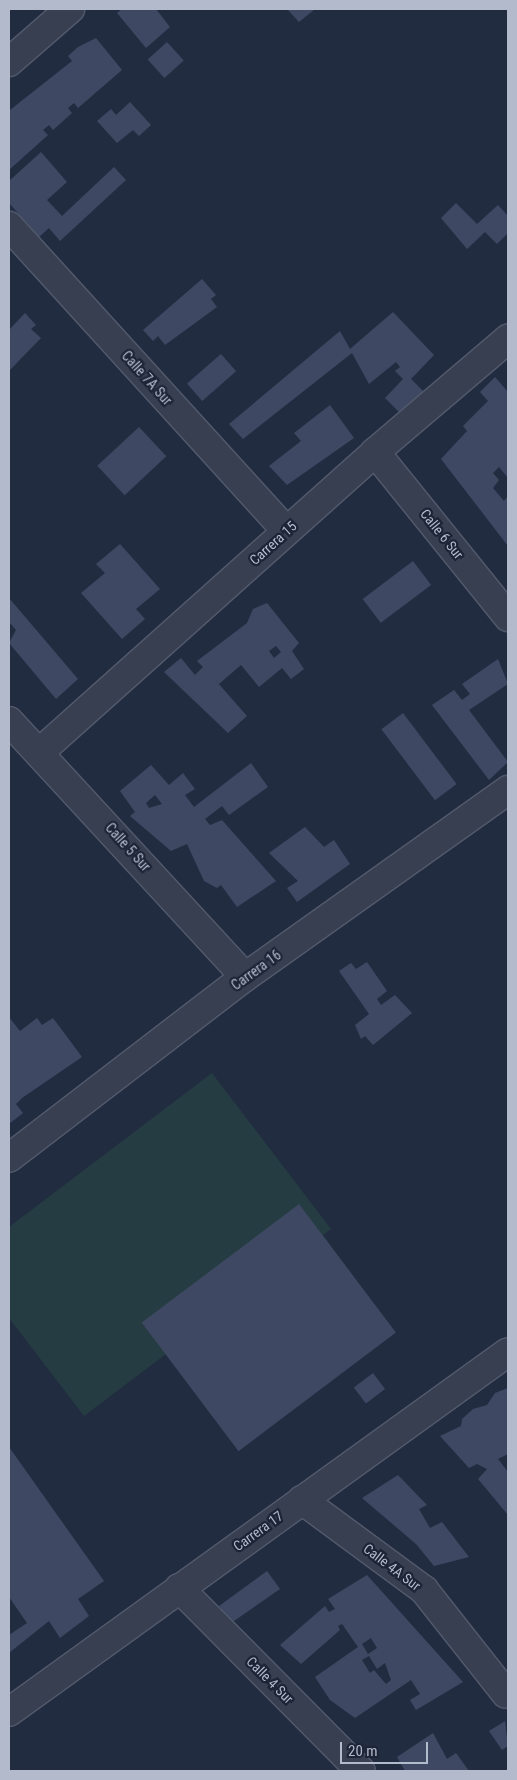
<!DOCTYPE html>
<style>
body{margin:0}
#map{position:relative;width:517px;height:1780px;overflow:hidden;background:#222c41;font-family:"Roboto Condensed",sans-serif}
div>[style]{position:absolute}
.green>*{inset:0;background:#243c42}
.building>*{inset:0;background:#3e4862;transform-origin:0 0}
.roads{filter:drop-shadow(1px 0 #525a6c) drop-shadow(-1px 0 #525a6c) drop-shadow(0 1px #525a6c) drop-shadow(0 -1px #525a6c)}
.minor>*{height:28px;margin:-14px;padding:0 14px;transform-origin:14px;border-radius:14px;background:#373f51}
span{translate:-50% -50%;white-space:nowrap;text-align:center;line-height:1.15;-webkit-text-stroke:4.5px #1c2436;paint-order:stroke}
.street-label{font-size:14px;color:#b3bacc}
.frame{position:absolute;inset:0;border:10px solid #b3bacc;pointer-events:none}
.scale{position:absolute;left:340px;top:1742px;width:88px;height:22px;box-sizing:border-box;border:2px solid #b3bacc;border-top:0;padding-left:6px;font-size:15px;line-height:18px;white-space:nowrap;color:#b3bacc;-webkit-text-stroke:4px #1c2436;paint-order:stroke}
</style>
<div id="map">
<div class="green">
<i style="clip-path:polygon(212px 1073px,331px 1229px,323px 1235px,395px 1333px,238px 1450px,166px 1354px,84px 1416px,9px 1318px,9px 1227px)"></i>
</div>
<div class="building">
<i style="clip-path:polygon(122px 9px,156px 9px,170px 27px,146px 48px,117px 13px)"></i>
<i style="clip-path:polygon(287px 9px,315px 9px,299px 22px)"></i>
<i style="clip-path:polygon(96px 38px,122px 70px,78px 108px,74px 103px,68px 108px,72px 113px,53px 130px,49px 125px,43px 130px,48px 135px,9px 170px,10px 110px,72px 61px,68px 56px,78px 47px)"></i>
<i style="left:167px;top:42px;width:25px;height:26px;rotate:48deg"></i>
<i style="clip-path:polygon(130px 102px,151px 125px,139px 136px,133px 130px,117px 143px,97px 121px,111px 109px,116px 115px)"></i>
<i style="clip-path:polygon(41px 152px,67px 182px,47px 200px,62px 216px,114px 167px,126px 180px,60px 241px,49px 228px,39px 237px,9px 203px,9px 181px)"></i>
<i style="clip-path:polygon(456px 203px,477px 224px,498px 205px,508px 216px,508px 233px,497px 244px,485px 232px,467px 249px,441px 218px)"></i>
<i style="clip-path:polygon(202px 279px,216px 295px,211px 299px,217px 307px,165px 345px,158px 336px,153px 341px,143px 330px)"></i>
<i style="clip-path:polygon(393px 312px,434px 355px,411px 379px,428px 396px,406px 419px,385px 398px,403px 379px,395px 371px,400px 367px,396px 362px,369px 384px,352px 353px,243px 439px,229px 424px,340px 331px,350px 349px)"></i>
<i style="clip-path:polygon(25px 313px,36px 325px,31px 329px,41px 338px,9px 371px,9px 330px)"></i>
<i style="left:221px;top:354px;width:23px;height:45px;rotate:49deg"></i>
<i style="clip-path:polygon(495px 377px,508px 392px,508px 478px,499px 467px,493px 473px,499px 480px,493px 488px,504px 501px,508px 496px,508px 546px,441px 459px,467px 431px,463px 426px,488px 401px,480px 392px)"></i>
<i style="clip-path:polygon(330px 405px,354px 438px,287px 485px,269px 466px,301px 441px,294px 433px)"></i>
<i style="left:139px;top:427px;width:40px;height:57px;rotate:47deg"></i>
<i style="clip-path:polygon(120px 544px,160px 589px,136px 609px,145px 619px,122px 639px,81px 593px,105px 573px,96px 564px)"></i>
<i style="left:413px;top:561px;width:30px;height:63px;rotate:53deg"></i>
<i style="clip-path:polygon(9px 598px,78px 679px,56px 699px,9px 643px,16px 630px,9px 622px)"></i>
<i style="clip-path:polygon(evenodd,267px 603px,299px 643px,292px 651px,304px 669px,291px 679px,282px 668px,259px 687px,241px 665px,219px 684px,210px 674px,247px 716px,228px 733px,164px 672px,181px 658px,195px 675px,203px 667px,197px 661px,247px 623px,253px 609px,267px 603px,276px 646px,281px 652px,274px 658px,269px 651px,276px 646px)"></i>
<i style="clip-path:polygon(498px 659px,508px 684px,469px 710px,508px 762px,489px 780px,432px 705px,454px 690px,462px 700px,470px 694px,462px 684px)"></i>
<i style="left:403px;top:713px;width:89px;height:27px;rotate:53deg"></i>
<i style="clip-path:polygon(evenodd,251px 763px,268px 787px,229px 815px,222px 806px,205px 819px,210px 825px,222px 820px,276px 881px,237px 907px,221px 885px,217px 888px,204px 881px,187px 844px,171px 851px,130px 816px,135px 812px,120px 791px,151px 765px,169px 785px,183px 773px,195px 789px,185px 795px,194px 807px,251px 763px,155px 795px,162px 804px,149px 808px,146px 803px,155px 795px)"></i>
<i style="clip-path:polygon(305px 827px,324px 847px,334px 840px,350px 864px,297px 902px,287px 888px,298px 881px,269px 853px)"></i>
<i style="clip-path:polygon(367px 962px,387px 991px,377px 999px,381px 1005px,395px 995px,412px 1013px,373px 1045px,365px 1036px,361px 1039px,355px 1025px,369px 1014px,339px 971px,351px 963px,356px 969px)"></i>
<i style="clip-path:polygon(9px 1017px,20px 1031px,37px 1018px,42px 1025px,53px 1018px,82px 1057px,22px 1098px,16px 1104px,23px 1113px,9px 1124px)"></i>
<i style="left:299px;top:1204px;width:161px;height:197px;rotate:53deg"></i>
<i style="left:373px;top:1373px;width:20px;height:24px;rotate:53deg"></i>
<i style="clip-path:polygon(508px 1388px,508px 1454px,498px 1459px,508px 1472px,508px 1515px,478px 1479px,487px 1469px,477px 1464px,469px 1468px,440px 1436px,461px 1426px,462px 1419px,473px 1409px,487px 1405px,495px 1393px)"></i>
<i style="clip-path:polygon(9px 1447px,104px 1581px,78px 1599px,89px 1616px,60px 1638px,49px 1621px,9px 1653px,9px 1635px,27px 1623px,9px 1597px)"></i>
<i style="clip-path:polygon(398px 1475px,427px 1505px,419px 1509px,430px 1528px,442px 1522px,469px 1557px,434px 1566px,416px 1544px,362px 1498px)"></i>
<i style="clip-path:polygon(267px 1571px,280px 1589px,234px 1621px,228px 1617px,219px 1606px)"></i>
<i style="clip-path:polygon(evenodd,367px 1575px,463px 1682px,416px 1710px,410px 1700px,420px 1694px,411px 1680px,355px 1718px,330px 1700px,315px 1677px,358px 1647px,342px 1624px,338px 1626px,340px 1630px,301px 1664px,280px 1645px,325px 1606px,329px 1612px,335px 1609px,328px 1599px,367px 1575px,371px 1638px,377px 1648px,368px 1654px,362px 1644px,371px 1638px,367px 1575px,369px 1656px,377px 1669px,385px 1663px,391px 1680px,386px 1684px,374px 1670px,370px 1673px,362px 1660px,369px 1656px)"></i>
<i style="clip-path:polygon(505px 1721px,508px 1746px,502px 1750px,489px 1731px)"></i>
<i style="clip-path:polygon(433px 1733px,447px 1759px,456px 1753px,469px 1771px,405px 1771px,397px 1757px)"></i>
</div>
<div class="roads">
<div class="minor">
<i style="left:9px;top:62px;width:81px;rotate:-41deg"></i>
<i style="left:9px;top:226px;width:411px;rotate:47.7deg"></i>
<i style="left:375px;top:452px;width:212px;rotate:51.1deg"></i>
<i style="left:9px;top:721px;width:348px;rotate:47.3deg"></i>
<i style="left:41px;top:751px;width:448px;rotate:-41.8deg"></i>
<i style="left:375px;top:452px;width:175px;rotate:-40.4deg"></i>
<i style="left:9px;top:1158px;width:297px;rotate:-37.5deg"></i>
<i style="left:245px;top:977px;width:323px;rotate:-35.4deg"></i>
<i style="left:302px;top:1500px;width:152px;rotate:36.4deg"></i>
<i style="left:424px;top:1590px;width:132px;rotate:51.7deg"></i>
<i style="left:179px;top:1588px;width:258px;rotate:45.2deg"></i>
<i style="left:9px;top:1712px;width:615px;rotate:-35.81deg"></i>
</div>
</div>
<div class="street-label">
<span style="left:147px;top:378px;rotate:48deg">Calle 7A Sur</span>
<span style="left:442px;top:534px;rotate:51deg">Calle 6 Sur</span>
<span style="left:273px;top:543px;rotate:-42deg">Carrera 15</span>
<span style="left:128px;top:847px;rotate:48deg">Calle 5 Sur</span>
<span style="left:256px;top:970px;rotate:-36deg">Carrera 16</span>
<span style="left:258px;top:1531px;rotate:-36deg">Carrera 17</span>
<span style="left:392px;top:1567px;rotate:37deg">Calle 4A Sur</span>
<span style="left:270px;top:1680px;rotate:45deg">Calle 4 Sur</span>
</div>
<div class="frame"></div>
<div class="scale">20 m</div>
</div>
